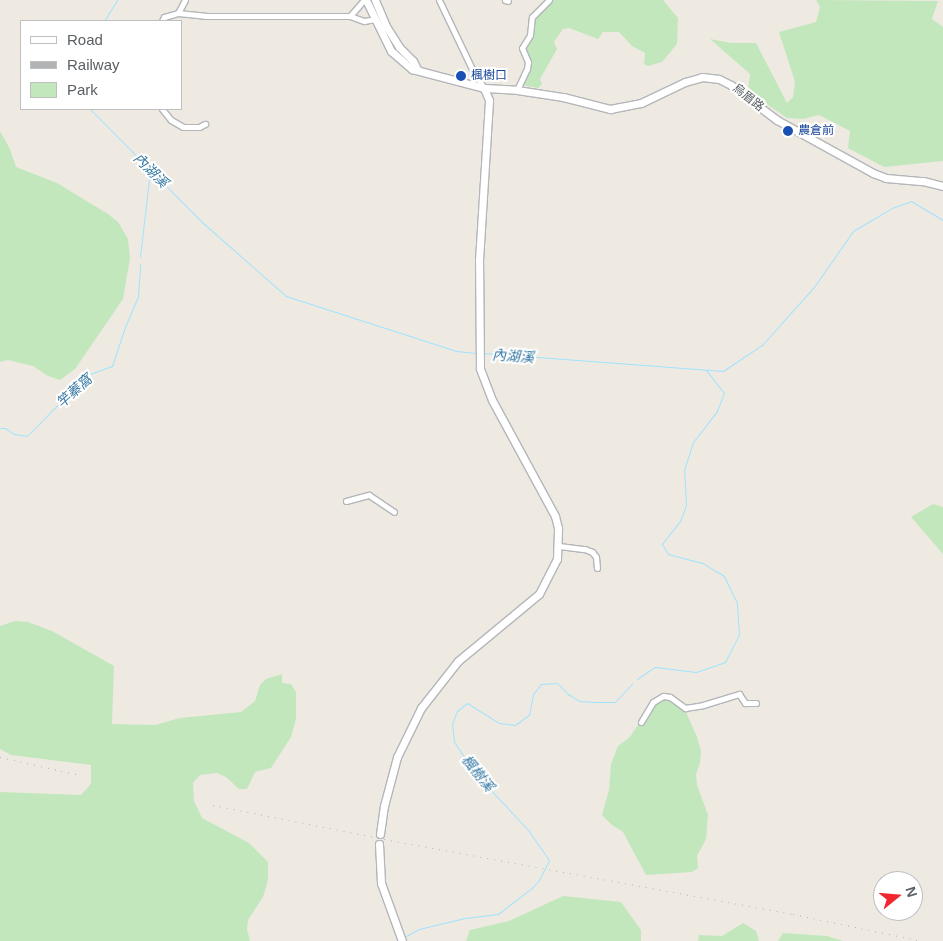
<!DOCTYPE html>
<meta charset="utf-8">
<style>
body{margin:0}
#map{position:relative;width:943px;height:941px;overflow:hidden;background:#eeeae2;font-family:Arial,"Noto Sans TC",sans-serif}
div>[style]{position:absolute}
.green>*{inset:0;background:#c2e7bd}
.stream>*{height:1px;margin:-0.5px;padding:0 0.5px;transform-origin:0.5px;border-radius:0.5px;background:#a1e2ff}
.roads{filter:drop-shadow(1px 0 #b3b6ba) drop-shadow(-1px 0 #b3b6ba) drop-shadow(0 1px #b3b6ba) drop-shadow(0 -1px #b3b6ba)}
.street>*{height:5px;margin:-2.5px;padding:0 2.5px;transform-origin:2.5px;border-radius:2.5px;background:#fff}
.secondary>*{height:7px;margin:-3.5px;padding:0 3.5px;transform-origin:3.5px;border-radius:3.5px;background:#fff}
.rail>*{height:1px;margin-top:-0.5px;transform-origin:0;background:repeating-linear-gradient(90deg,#b2b3b4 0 1px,transparent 0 7px)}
.dots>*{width:14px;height:14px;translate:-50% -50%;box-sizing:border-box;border:2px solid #fff;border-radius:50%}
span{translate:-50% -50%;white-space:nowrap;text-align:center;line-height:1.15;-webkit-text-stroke:4px #fff;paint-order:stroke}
.transit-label{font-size:12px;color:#164399}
.left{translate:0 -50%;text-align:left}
.street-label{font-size:12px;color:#5a6064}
.water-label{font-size:14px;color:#3578a3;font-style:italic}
.legend{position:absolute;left:20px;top:20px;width:162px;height:90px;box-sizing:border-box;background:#fff;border:1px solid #bdbfc1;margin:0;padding:6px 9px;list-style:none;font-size:15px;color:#5a6064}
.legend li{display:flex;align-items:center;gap:10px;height:25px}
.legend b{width:25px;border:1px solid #bdbfc1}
.north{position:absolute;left:873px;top:871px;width:50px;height:50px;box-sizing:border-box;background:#fff;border:1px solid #bdbfc1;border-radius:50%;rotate:73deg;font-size:14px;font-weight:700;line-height:20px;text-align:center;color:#5a6064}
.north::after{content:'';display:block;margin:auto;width:18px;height:22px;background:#f1262f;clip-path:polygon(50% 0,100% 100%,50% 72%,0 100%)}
</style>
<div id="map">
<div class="green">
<i style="clip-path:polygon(550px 0,663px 0,678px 18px,677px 44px,662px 62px,648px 66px,644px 64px,645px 53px,632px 46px,619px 32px,603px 32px,598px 39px,569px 28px,563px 29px,554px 42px,557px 49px,540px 79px,542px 84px,538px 88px,522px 85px,530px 63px,523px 47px,530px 37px,535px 11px)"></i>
<i style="clip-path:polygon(816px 0,938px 1px,932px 19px,943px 27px,943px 161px,884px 167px,848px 148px,850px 131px,819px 115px,803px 119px,787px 118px,748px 91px,750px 74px,710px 39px,731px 43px,756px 43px,787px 103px,793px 97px,795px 82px,779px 32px,816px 22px,820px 7px)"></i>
<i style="clip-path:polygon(0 131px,10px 149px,16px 167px,57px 183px,108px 214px,118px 222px,128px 239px,130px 258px,123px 299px,75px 369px,60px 380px,48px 376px,33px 366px,8px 360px,0 362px)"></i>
<i style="clip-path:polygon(933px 504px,943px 507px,943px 554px,911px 517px)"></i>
<i style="clip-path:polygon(15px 621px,28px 622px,52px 631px,114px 666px,112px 724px,155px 725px,180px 718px,241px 712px,255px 701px,260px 685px,266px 679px,282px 674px,282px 683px,291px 684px,296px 692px,296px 719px,291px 737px,271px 768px,255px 772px,247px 789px,239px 789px,226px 777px,217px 773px,200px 775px,193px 783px,194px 801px,202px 818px,249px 843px,268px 862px,268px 880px,263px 897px,248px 920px,247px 929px,250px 941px,0 941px,0 792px,81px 795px,91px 784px,91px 765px,11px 755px,0 749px,0 626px)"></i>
<i style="clip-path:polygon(668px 695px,681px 701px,697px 737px,701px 751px,700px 763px,696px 774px,697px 785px,708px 815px,706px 839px,697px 856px,698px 868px,692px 872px,646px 875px,623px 832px,612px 825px,602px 815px,609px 790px,611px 764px,618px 746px,630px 737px,657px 696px)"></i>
<i style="clip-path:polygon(563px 896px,621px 902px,641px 930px,641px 941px,466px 941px,470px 930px,509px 921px)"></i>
<i style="clip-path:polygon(743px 923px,756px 931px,759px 941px,698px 941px,699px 935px,722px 936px)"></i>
<i style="clip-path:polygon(783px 933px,827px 936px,843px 941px,778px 941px)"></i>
</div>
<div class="stream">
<i style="left:104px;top:21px;width:25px;rotate:-58deg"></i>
<i style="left:90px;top:109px;width:161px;rotate:45.3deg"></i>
<i style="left:203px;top:223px;width:111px;rotate:41.3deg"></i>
<i style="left:286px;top:296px;width:179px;rotate:17.9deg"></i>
<i style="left:456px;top:351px;width:20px;rotate:6deg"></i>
<i style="left:140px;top:257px;width:87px;rotate:-83.4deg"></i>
<i style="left:483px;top:353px;width:241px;rotate:4.3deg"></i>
<i style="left:723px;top:371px;width:47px;rotate:-33.7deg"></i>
<i style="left:762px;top:345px;width:78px;rotate:-48.1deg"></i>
<i style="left:814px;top:287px;width:68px;rotate:-55.1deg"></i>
<i style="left:853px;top:231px;width:45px;rotate:-30.5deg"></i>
<i style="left:892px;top:208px;width:20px;rotate:-20deg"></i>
<i style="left:911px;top:201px;width:37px;rotate:31deg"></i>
<i style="left:0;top:428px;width:5px"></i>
<i style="left:5px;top:428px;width:11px;rotate:34deg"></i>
<i style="left:14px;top:434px;width:13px;rotate:9deg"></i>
<i style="left:27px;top:436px;width:86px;rotate:-45.5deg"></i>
<i style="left:87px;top:375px;width:27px;rotate:-20deg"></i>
<i style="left:112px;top:366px;width:41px;rotate:-71.6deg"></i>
<i style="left:125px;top:327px;width:34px;rotate:-67deg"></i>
<i style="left:138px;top:296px;width:32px;rotate:-86deg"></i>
<i style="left:637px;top:679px;width:22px;rotate:-34deg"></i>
<i style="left:655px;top:667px;width:41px;rotate:7deg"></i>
<i style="left:696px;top:672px;width:31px;rotate:-19deg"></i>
<i style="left:725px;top:662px;width:31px;rotate:-63deg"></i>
<i style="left:739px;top:634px;width:31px;rotate:-94deg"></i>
<i style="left:737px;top:603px;width:30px;rotate:-116deg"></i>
<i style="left:724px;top:576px;width:26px;rotate:-149deg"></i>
<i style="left:702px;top:563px;width:35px;rotate:-165deg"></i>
<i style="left:668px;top:554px;width:12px;rotate:-121deg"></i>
<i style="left:662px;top:544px;width:29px;rotate:-52deg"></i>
<i style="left:680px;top:521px;width:17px;rotate:-69deg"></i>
<i style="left:686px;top:505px;width:35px;rotate:-93deg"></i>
<i style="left:684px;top:470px;width:29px;rotate:-72deg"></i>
<i style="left:693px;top:442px;width:37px;rotate:-52deg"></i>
<i style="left:716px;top:413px;width:22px;rotate:-68deg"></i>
<i style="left:724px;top:393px;width:29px;rotate:-128deg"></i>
<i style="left:404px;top:937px;width:17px;rotate:-28deg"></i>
<i style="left:419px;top:929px;width:47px;rotate:-13.4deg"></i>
<i style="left:465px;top:918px;width:33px;rotate:-7deg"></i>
<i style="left:498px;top:914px;width:44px;rotate:-37.6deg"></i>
<i style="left:533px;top:887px;width:9px;rotate:-49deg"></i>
<i style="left:539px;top:880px;width:22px;rotate:-63deg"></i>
<i style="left:549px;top:860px;width:35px;rotate:-125deg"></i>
<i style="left:529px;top:831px;width:79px;rotate:-133deg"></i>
<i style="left:475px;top:773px;width:37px;rotate:-124deg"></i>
<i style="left:454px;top:742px;width:18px;rotate:-96deg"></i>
<i style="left:452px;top:724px;width:14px;rotate:-69deg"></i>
<i style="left:457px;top:711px;width:13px;rotate:-39deg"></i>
<i style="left:467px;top:703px;width:38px;rotate:32deg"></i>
<i style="left:499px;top:723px;width:16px;rotate:7deg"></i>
<i style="left:515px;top:725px;width:17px;rotate:-36deg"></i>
<i style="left:529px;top:715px;width:21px;rotate:-79deg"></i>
<i style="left:533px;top:694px;width:13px;rotate:-51deg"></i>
<i style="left:541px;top:684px;width:16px;rotate:-4deg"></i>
<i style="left:557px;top:683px;width:16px;rotate:45deg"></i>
<i style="left:568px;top:694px;width:13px;rotate:32deg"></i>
<i style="left:579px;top:701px;width:15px;rotate:4deg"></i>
<i style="left:594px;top:702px;width:21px"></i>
<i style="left:615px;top:702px;width:25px;rotate:-47deg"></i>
</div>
<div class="roads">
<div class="street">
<i style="left:439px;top:0;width:81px;rotate:64.4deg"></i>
<i style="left:474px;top:73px;width:18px;rotate:56deg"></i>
<i style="left:505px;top:0;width:3px;rotate:18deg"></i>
<i style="left:178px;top:13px;width:15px;rotate:-62deg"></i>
<i style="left:350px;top:16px;width:21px;rotate:-49deg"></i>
<i style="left:162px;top:21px;width:4px;rotate:-63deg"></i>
<i style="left:164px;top:17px;width:15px;rotate:-16deg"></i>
<i style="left:178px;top:13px;width:27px;rotate:6deg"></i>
<i style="left:205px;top:16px;width:145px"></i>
<i style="left:350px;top:16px;width:15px;rotate:20deg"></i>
<i style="left:364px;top:21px;width:11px;rotate:-10deg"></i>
<i style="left:517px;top:90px;width:23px;rotate:-65deg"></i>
<i style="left:527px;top:69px;width:7px;rotate:-82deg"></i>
<i style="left:528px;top:62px;width:15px;rotate:-113deg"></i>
<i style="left:522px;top:48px;width:15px;rotate:-58deg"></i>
<i style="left:530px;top:35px;width:18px;rotate:-84deg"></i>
<i style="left:532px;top:17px;width:24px;rotate:-45deg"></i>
<i style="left:162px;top:109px;width:14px;rotate:51deg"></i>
<i style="left:171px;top:120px;width:14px;rotate:30deg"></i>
<i style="left:183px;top:127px;width:16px"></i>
<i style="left:199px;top:127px;width:7px;rotate:-27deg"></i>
<i style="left:346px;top:501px;width:24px;rotate:-15deg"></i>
<i style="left:369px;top:495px;width:30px;rotate:34deg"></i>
<i style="left:559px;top:546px;width:26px;rotate:7deg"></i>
<i style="left:585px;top:549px;width:8px;rotate:23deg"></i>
<i style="left:592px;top:552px;width:6px;rotate:51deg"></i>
<i style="left:596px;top:557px;width:11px;rotate:85deg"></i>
<i style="left:641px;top:722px;width:23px;rotate:-59deg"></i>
<i style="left:653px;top:702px;width:12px;rotate:-31deg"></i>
<i style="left:663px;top:696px;width:7px;rotate:8deg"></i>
<i style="left:670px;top:697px;width:19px;rotate:36deg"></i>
<i style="left:685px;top:708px;width:18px;rotate:-9deg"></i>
<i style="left:703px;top:705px;width:38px;rotate:-17deg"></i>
<i style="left:739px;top:694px;width:11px;rotate:56deg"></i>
<i style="left:745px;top:703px;width:11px"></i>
</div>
<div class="secondary">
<i style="left:366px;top:0;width:57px;rotate:63.9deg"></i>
<i style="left:391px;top:51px;width:28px;rotate:41deg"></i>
<i style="left:412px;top:69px;width:74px;rotate:14.8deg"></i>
<i style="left:484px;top:88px;width:33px;rotate:3deg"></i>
<i style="left:517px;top:90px;width:47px;rotate:8.7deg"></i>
<i style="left:563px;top:97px;width:49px;rotate:14.3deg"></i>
<i style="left:610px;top:109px;width:32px;rotate:-11deg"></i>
<i style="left:641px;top:103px;width:49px;rotate:-25.5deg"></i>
<i style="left:685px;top:82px;width:18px;rotate:-16deg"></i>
<i style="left:702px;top:77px;width:17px;rotate:7deg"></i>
<i style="left:719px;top:79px;width:13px;rotate:27deg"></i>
<i style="left:731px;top:85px;width:58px;rotate:37.3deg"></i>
<i style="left:777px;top:120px;width:110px;rotate:28.9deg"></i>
<i style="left:873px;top:173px;width:14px;rotate:21deg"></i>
<i style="left:886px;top:178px;width:37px;rotate:5deg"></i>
<i style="left:923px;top:181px;width:21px;rotate:14deg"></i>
<i style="left:375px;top:0;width:28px;rotate:67deg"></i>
<i style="left:386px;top:26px;width:25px;rotate:58deg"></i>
<i style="left:399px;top:47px;width:20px;rotate:45deg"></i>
<i style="left:413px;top:61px;width:9px;rotate:63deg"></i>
<i style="left:380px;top:834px;width:28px;rotate:-82deg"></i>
<i style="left:384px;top:806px;width:51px;rotate:-75.1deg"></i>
<i style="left:397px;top:757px;width:55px;rotate:-63.9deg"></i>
<i style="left:421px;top:708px;width:60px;rotate:-51.8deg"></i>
<i style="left:458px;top:661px;width:105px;rotate:-39.6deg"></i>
<i style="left:539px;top:594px;width:39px;rotate:-63deg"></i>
<i style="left:557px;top:559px;width:31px;rotate:-88deg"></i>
<i style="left:558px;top:528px;width:12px;rotate:-104deg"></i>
<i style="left:555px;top:516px;width:132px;rotate:-118.5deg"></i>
<i style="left:492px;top:400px;width:34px;rotate:-111deg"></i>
<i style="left:480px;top:368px;width:108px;rotate:-90.5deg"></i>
<i style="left:479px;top:260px;width:160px;rotate:-86.4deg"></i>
<i style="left:489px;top:100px;width:13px;rotate:-113deg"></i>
<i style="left:379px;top:844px;width:39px;rotate:87deg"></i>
<i style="left:381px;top:883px;width:62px;rotate:70.1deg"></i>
</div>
</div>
<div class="rail">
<i style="left:0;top:757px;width:78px;rotate:12.6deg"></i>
<i style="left:213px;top:805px;width:174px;rotate:11.2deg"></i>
<i style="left:384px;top:839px;width:416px;rotate:10.4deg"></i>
<i style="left:793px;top:914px;width:132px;rotate:11.8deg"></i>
</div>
<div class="dots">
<i style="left:461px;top:76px;background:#1a4fb4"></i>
<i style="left:788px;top:131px;background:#1a4fb4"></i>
</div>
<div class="transit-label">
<span class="left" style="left:471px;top:76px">楓樹口</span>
<span class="left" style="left:798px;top:131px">農倉前</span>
</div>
<div class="street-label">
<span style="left:748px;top:98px;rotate:38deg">烏眉路</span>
</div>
<div class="water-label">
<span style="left:151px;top:170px;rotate:45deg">內湖溪</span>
<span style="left:513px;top:356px;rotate:4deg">內湖溪</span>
<span style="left:74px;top:391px;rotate:-42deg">竿蓁窩</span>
<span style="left:478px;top:773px;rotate:51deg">楓樹溪</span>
</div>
<ul class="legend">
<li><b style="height:6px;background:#fff"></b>Road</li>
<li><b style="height:6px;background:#b2b3b4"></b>Railway</li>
<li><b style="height:14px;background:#c2e7bd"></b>Park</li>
</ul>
<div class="north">N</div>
</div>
